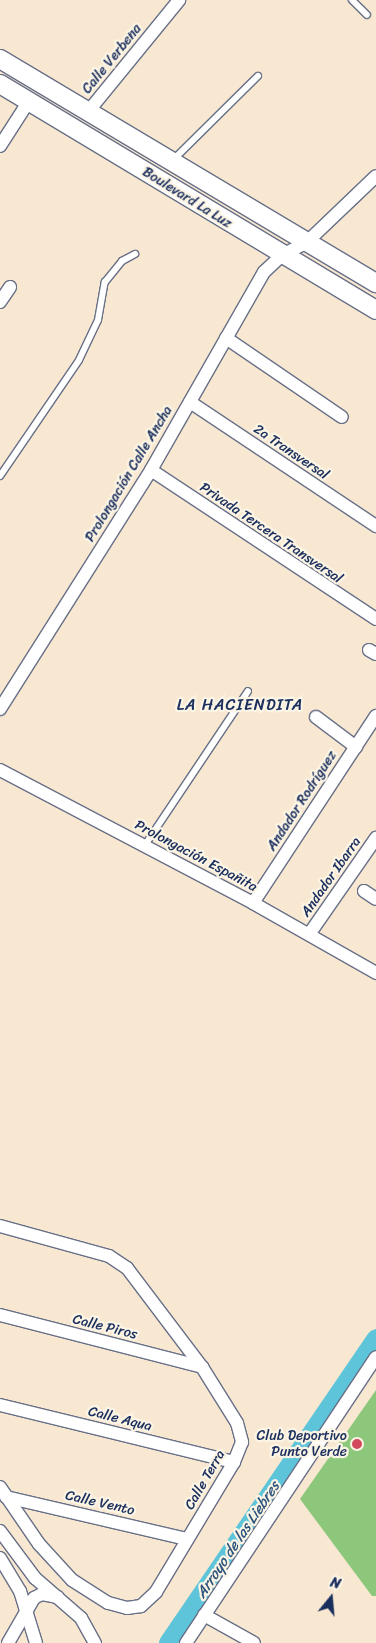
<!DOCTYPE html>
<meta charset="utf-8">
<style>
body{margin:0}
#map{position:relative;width:376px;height:1643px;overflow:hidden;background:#f8e8d2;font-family:Sriracha,sans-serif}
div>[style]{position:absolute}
.green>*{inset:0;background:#8dc77b}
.river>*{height:21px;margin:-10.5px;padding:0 10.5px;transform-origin:10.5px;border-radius:10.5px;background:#5dc4da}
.roads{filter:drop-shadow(1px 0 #687087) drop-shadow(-1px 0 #687087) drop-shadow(0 1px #687087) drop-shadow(0 -1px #687087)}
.service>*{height:6px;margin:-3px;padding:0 3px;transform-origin:3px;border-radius:3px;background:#fff}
.minor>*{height:12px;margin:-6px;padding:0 6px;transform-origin:6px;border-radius:6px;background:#fff}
.secondary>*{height:18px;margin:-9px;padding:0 9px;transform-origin:9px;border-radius:9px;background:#fff}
.dots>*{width:14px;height:14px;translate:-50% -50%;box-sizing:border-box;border:2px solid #fcf5e5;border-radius:50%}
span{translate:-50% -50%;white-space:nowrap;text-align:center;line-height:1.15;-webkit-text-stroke:4.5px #fcf5e5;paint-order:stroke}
.street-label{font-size:14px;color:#1b2f5e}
.poi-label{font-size:14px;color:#1b2f5e}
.right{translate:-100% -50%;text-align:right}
.water-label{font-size:15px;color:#2c547d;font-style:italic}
.quarter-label{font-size:16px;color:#1b2f5e;letter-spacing:1px}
.north{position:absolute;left:306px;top:1573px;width:50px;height:50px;-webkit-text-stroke:4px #fcf5e5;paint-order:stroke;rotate:17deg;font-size:14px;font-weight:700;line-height:20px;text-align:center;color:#1b2f5e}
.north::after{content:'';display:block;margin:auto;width:18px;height:22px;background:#1b2f5e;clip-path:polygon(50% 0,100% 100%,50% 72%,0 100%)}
</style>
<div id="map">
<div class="green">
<i style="clip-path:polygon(376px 1390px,376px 1596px,372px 1596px,300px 1499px)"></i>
</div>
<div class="river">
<i style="left:169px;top:1643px;width:368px;rotate:-55.7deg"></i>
</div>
<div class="roads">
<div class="service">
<i style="left:352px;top:0;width:21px;rotate:45deg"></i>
<i style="left:172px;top:161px;width:121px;rotate:-44.7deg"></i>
<i style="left:0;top:476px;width:140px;rotate:-55.7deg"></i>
<i style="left:79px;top:360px;width:44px;rotate:-64.6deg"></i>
<i style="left:98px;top:320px;width:39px;rotate:-80deg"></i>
<i style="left:105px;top:282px;width:27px;rotate:-51deg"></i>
<i style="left:122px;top:261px;width:15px;rotate:-28deg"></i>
<i style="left:145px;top:845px;width:185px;rotate:-56.2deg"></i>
</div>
<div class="minor">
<i style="left:87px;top:113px;width:146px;rotate:-50.8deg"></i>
<i style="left:0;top:146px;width:54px;rotate:-57.2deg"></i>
<i style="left:0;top:302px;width:18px;rotate:-56deg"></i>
<i style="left:226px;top:338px;width:140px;rotate:34.3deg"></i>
<i style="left:190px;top:402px;width:224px;rotate:33.7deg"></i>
<i style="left:151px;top:470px;width:270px;rotate:33.5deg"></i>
<i style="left:369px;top:650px;width:8px;rotate:30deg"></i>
<i style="left:0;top:709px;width:283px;rotate:-57.7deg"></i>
<i style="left:151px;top:470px;width:228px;rotate:-60.3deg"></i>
<i style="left:264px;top:272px;width:25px;rotate:-43deg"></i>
<i style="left:282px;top:255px;width:28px;rotate:-27deg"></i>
<i style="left:307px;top:242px;width:95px;rotate:-43.7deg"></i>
<i style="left:316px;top:717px;width:50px;rotate:36.9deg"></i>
<i style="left:0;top:770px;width:286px;rotate:27.7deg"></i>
<i style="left:253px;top:903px;width:142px;rotate:29.6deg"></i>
<i style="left:364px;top:891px;width:14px;rotate:34deg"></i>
<i style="left:253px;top:903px;width:224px;rotate:-56.7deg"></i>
<i style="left:310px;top:933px;width:116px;rotate:-55.2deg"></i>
<i style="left:0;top:1226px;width:113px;rotate:15.4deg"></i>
<i style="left:109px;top:1256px;width:22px;rotate:34deg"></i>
<i style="left:127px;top:1268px;width:124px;rotate:52.9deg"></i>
<i style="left:202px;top:1367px;width:66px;rotate:58deg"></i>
<i style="left:237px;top:1423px;width:20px;rotate:75deg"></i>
<i style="left:242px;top:1442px;width:22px;rotate:112deg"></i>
<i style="left:234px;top:1462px;width:152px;rotate:121deg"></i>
<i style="left:156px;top:1592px;width:21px;rotate:137deg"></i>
<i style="left:141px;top:1606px;width:14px;rotate:172deg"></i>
<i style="left:127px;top:1608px;width:20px;rotate:-165deg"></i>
<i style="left:108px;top:1603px;width:43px;rotate:-147.4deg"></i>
<i style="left:72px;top:1580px;width:49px;rotate:-132.5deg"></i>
<i style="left:39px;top:1544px;width:69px;rotate:-124.4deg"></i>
<i style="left:0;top:1315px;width:209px;rotate:14.4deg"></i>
<i style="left:0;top:1405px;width:241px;rotate:13.7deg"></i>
<i style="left:6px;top:1497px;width:186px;rotate:13.1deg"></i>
<i style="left:0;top:1531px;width:59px;rotate:53.3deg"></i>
<i style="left:35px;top:1578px;width:61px;rotate:41deg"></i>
<i style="left:81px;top:1618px;width:29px;rotate:61deg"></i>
<i style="left:0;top:1558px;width:39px;rotate:59deg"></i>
<i style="left:20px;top:1591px;width:54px;rotate:72.9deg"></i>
<i style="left:204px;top:1615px;width:57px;rotate:29.2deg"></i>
<i style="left:8px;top:1643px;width:52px;rotate:-60deg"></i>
<i style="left:34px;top:1598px;width:9px;rotate:-27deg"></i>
<i style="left:42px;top:1594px;width:16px;rotate:11deg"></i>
<i style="left:186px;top:1643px;width:343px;rotate:-56.4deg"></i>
</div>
<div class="secondary">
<i style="left:0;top:59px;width:438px;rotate:30.8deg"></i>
<i style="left:0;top:84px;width:439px;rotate:31deg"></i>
</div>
</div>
<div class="dots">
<i style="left:357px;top:1444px;background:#d1495b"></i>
</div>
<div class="street-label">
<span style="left:112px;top:59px;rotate:-51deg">Calle Verbena</span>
<span style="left:187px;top:198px;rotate:32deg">Boulevard La Luz</span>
<span style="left:291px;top:452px;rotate:34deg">2a Transversal</span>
<span style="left:129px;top:474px;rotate:-59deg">Prolongación Calle Ancha</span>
<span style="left:271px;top:533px;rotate:34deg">Privada Tercera Transversal</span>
<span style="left:302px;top:801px;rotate:-57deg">Andador Rodríguez</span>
<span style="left:196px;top:856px;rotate:28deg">Prolongación Españita</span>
<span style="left:331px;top:877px;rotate:-55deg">Andador Ibarra</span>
<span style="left:105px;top:1327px;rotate:14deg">Calle Piros</span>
<span style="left:120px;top:1419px;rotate:14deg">Calle Aqua</span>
<span style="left:205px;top:1480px;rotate:-60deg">Calle Terra</span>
<span style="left:100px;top:1503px;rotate:13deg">Calle Vento</span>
</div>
<div class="poi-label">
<span class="right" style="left:347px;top:1444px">Club Deportivo<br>Punto Verde</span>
</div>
<div class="water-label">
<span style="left:238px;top:1540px;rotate:-56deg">Arroyo de las Liebres</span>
</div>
<div class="quarter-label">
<span style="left:240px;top:705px">LA HACIENDITA</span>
</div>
<div class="north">N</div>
</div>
